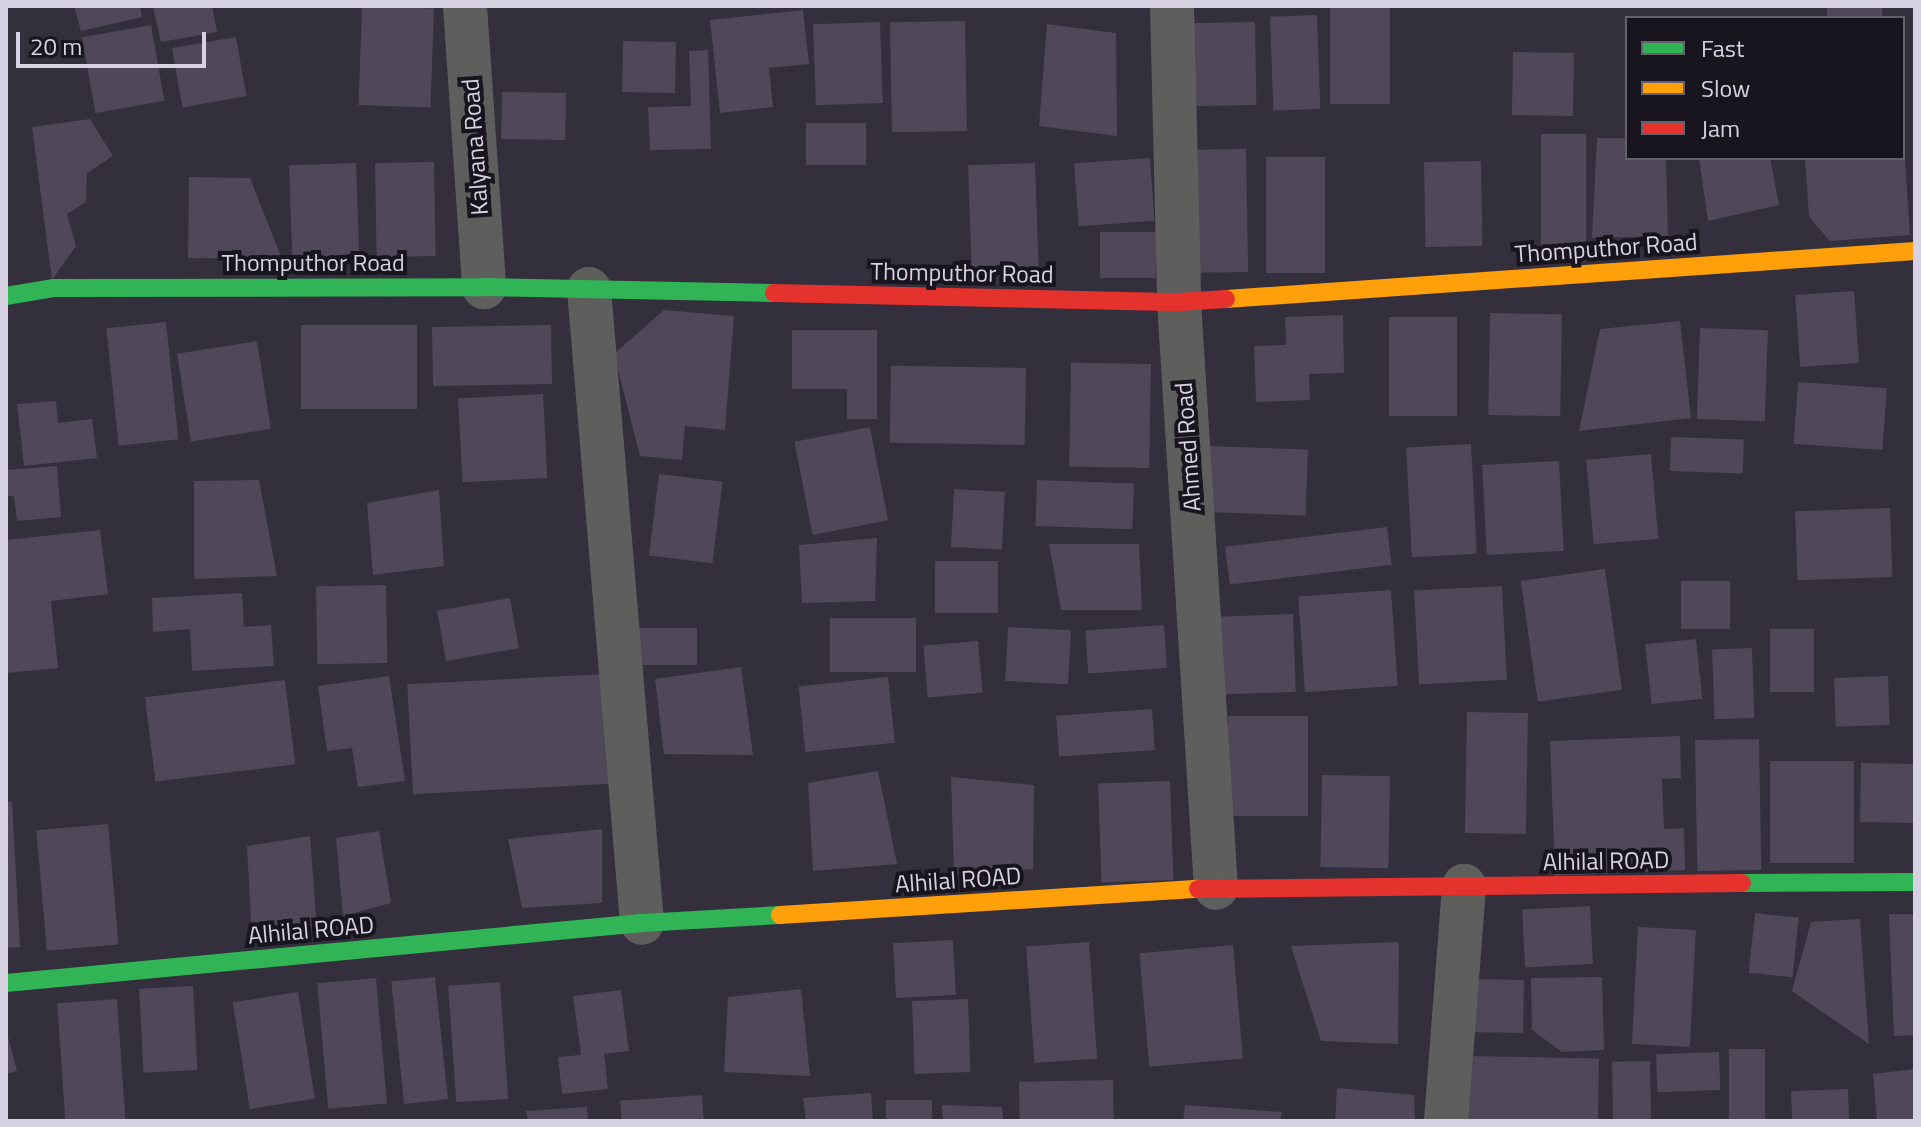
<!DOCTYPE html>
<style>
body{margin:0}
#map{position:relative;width:1921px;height:1127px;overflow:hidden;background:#332f3c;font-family:"Titillium Web",sans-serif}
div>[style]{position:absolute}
.building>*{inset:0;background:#4e4859;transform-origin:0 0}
.street>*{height:44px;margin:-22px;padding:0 22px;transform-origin:22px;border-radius:22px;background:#5e5f5c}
.fast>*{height:18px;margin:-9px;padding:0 9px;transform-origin:9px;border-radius:9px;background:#30b455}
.slow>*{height:18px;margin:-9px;padding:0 9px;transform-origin:9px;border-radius:9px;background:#ff9f0a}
.jam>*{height:18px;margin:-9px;padding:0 9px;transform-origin:9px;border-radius:9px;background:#e5322d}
span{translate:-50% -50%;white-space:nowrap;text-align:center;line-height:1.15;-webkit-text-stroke:8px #18151f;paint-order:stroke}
.street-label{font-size:24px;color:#d6d2e1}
.frame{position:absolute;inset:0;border:8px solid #d6d2e1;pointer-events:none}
.legend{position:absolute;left:1625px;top:16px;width:280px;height:144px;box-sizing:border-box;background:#18151f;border:2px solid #64616d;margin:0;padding:10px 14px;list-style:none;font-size:24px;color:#d6d2e1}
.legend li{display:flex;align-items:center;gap:16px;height:40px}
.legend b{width:40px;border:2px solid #64616d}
.scale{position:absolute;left:16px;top:32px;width:190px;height:36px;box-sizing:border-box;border:4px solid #d6d2e1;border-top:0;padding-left:10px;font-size:24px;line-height:28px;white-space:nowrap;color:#d6d2e1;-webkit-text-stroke:6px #18151f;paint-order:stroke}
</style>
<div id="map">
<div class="building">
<i style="clip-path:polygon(74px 6px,140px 6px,142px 17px,81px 31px)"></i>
<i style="clip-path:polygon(153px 6px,212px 6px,217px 32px,161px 42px)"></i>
<i style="left:362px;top:6px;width:72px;height:99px;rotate:2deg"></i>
<i style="left:1330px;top:6px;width:60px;height:98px"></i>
<i style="left:1827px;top:6px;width:55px;height:12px"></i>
<i style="clip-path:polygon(803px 10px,809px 64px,769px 68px,773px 107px,720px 113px,710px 20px)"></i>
<i style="left:1317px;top:15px;width:94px;height:47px;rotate:88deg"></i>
<i style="left:965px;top:21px;width:110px;height:75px;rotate:89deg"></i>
<i style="left:880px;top:22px;width:81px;height:67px;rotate:88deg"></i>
<i style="left:1255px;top:22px;width:83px;height:68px;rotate:89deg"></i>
<i style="clip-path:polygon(1047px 24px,1116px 33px,1117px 136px,1039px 126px)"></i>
<i style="left:151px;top:25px;width:77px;height:70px;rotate:80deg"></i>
<i style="left:236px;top:37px;width:60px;height:65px;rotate:80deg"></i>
<i style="left:623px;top:41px;width:53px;height:51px;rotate:1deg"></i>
<i style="clip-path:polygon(708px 50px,711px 149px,650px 150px,648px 107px,691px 106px,689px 51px)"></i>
<i style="left:1513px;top:52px;width:61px;height:63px;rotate:1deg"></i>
<i style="left:502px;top:92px;width:64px;height:47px;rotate:1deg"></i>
<i style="clip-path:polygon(90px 119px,113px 156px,87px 173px,86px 202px,67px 214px,76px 246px,52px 280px,32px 127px)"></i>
<i style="left:806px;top:123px;width:60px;height:42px"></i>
<i style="left:1541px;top:134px;width:45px;height:128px"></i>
<i style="clip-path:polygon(1597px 138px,1627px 138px,1627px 158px,1666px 158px,1668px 236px,1592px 238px)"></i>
<i style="left:1246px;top:149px;width:123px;height:50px;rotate:89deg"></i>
<i style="left:1325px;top:157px;width:116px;height:59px;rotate:90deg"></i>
<i style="left:1150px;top:158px;width:63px;height:76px;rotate:86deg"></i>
<i style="clip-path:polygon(1699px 158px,1770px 158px,1779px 205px,1708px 221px)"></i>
<i style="clip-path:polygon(1805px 158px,1905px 158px,1910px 235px,1830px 241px,1809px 217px)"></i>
<i style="left:1481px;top:161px;width:85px;height:57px;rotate:89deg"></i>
<i style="left:434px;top:162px;width:94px;height:59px;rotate:89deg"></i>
<i style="left:356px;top:163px;width:93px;height:67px;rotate:88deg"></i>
<i style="left:1035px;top:163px;width:110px;height:67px;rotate:88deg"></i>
<i style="clip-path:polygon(189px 177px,250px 178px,282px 259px,188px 258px)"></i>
<i style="left:1156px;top:232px;width:46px;height:56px;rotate:90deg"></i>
<i style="left:1854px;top:291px;width:72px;height:59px;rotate:86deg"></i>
<i style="clip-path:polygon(664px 310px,734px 316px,725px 430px,685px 426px,682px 460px,640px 456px,614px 354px)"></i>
<i style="left:1490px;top:313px;width:72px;height:102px;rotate:1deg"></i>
<i style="clip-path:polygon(1343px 315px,1344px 373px,1309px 374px,1310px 400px,1256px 402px,1254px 346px,1286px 345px,1285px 317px)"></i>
<i style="left:1457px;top:317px;width:99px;height:68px;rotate:90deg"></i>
<i style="clip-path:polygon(1680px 321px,1691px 418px,1579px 431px,1600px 329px)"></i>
<i style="left:166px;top:322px;width:118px;height:60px;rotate:84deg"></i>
<i style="left:301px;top:325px;width:116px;height:84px"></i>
<i style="left:551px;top:325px;width:59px;height:119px;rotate:89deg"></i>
<i style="left:1700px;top:328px;width:68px;height:91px;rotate:2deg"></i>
<i style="clip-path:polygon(792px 330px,877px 330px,877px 419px,847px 419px,847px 389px,792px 389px)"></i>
<i style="left:257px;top:341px;width:89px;height:81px;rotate:81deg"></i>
<i style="left:1151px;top:364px;width:104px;height:80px;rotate:91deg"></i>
<i style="left:1026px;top:368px;width:77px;height:135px;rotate:91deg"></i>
<i style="left:1798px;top:382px;width:89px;height:62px;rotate:4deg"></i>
<i style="left:543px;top:394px;width:84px;height:85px;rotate:87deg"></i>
<i style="clip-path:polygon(56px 401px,58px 423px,92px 419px,97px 458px,24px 466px,17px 404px)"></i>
<i style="left:870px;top:427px;width:95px;height:77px;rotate:79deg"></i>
<i style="left:1671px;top:437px;width:73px;height:34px;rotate:2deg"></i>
<i style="left:1471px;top:444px;width:110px;height:65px;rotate:87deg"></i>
<i style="left:1206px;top:446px;width:102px;height:66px;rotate:2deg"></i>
<i style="left:1651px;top:454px;width:85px;height:65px;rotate:85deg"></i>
<i style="left:1559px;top:461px;width:90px;height:77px;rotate:87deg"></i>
<i style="clip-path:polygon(57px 466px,61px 517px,17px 521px,14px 496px,6px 496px,6px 470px)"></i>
<i style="left:659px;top:474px;width:64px;height:82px;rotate:7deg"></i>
<i style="clip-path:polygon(259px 480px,277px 576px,194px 579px,194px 481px)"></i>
<i style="left:1037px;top:480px;width:97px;height:46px;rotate:2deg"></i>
<i style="left:954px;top:489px;width:51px;height:58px;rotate:3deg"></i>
<i style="clip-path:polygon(439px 490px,444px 566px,373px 575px,367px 503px)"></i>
<i style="left:1890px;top:508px;width:69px;height:95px;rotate:88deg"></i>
<i style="left:1387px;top:527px;width:38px;height:163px;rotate:83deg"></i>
<i style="clip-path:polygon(100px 530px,108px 594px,51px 601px,58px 668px,6px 673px,6px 540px)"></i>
<i style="clip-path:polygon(877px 538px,875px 601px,802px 603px,799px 545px)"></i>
<i style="clip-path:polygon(1049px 544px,1139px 544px,1142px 610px,1061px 610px)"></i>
<i style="left:935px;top:561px;width:63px;height:52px"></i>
<i style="left:1605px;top:569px;width:122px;height:85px;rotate:82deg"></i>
<i style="left:1681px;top:581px;width:49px;height:48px"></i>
<i style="left:386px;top:585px;width:78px;height:70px;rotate:89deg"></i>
<i style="left:1502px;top:586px;width:94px;height:88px;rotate:87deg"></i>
<i style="left:1391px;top:590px;width:96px;height:93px;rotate:86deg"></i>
<i style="clip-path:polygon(242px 593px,244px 627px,271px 625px,274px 666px,192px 671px,190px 629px,153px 632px,152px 598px)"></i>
<i style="left:510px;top:598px;width:51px;height:74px;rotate:80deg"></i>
<i style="left:1293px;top:614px;width:78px;height:83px;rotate:88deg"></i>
<i style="left:916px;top:618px;width:54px;height:86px;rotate:90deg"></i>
<i style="left:1164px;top:625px;width:43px;height:79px;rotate:86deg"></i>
<i style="left:1008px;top:627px;width:63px;height:54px;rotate:3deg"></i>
<i style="left:697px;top:628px;width:37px;height:65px;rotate:90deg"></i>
<i style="left:1770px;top:629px;width:44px;height:63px"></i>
<i style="left:1696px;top:639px;width:60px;height:51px;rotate:84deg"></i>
<i style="left:978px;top:641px;width:52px;height:55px;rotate:85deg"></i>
<i style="left:1752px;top:648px;width:70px;height:40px;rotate:88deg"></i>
<i style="clip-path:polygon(741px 667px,753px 755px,664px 754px,655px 679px)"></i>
<i style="left:604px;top:674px;width:110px;height:197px;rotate:87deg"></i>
<i style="clip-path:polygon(389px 676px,405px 781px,358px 787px,352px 748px,327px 751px,318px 686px)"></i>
<i style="left:1888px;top:676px;width:49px;height:54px;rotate:88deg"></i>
<i style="left:888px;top:677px;width:66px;height:90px;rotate:84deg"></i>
<i style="left:285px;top:680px;width:85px;height:141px;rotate:83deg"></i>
<i style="left:1152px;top:709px;width:41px;height:96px;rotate:86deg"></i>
<i style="left:1467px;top:712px;width:61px;height:121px;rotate:1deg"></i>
<i style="left:1308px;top:716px;width:100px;height:80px;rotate:90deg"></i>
<i style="clip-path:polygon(1680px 736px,1681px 778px,1662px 779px,1664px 829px,1684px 828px,1685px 870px,1555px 876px,1550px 741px)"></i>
<i style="left:1759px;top:739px;width:131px;height:64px;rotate:89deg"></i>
<i style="left:1854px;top:761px;width:102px;height:84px;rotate:90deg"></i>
<i style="left:1861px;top:763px;width:54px;height:59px;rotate:1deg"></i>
<i style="clip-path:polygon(878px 771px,897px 864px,813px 871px,808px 783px)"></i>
<i style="left:1322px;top:775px;width:68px;height:92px;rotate:1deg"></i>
<i style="clip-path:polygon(951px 777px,1034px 785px,1033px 869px,954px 875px)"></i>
<i style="left:1170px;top:781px;width:99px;height:72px;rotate:88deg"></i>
<i style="clip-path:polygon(12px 801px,20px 947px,6px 948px,6px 802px)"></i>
<i style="left:108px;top:824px;width:121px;height:72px;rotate:85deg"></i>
<i style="clip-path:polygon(602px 829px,602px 903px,522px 908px,508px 839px)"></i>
<i style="clip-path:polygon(379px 831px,391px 903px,343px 916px,336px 838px)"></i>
<i style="clip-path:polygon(310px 836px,317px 929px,251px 922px,247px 846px)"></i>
<i style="left:1590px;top:906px;width:58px;height:68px;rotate:87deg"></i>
<i style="left:1755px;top:913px;width:44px;height:60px;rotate:6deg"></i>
<i style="clip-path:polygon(1889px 914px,1915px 914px,1915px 1035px,1894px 1036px)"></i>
<i style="clip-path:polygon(1860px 919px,1869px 1044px,1792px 991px,1811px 922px)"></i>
<i style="left:1638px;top:927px;width:58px;height:117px;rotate:3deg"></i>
<i style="left:953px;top:940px;width:55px;height:60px;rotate:87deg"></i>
<i style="left:1089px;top:942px;width:117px;height:63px;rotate:86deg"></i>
<i style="clip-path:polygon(1399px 942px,1398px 1044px,1321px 1041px,1291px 946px)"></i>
<i style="left:1233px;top:945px;width:114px;height:94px;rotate:85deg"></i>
<i style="left:435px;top:977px;width:123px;height:44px;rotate:84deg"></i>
<i style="clip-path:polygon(1602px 977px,1604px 1050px,1562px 1052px,1532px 1030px,1531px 978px)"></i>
<i style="left:376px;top:978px;width:126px;height:59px;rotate:85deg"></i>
<i style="left:1466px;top:979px;width:58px;height:53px;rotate:1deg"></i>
<i style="left:500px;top:982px;width:117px;height:52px;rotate:86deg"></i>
<i style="left:193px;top:986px;width:84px;height:54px;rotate:87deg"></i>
<i style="clip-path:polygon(801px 989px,810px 1076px,724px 1072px,728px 997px)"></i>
<i style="clip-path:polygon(621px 990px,629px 1051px,604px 1054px,608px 1089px,562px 1094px,558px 1057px,581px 1055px,573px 996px)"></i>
<i style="left:298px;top:992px;width:108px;height:66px;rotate:81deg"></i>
<i style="left:117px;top:999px;width:122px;height:60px;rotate:86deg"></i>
<i style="left:968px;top:999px;width:73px;height:56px;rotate:88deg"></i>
<i style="clip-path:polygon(6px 1029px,17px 1071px,6px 1074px)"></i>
<i style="left:1729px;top:1049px;width:36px;height:72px"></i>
<i style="left:1719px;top:1052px;width:38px;height:63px;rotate:88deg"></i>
<i style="left:1462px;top:1056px;width:137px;height:65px;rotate:1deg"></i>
<i style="left:1650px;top:1061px;width:60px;height:38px;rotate:89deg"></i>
<i style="clip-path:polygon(1915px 1069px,1915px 1121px,1877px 1121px,1873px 1074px)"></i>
<i style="left:1113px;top:1080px;width:41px;height:94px;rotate:89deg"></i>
<i style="clip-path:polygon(1337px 1088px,1414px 1095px,1415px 1121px,1335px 1121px)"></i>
<i style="left:1848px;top:1089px;width:32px;height:57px;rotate:88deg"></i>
<i style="clip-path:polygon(871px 1093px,873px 1121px,806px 1121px,803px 1098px)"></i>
<i style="left:702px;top:1095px;width:26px;height:82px;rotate:86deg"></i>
<i style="left:886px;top:1100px;width:46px;height:21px"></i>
<i style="clip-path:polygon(942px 1105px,1002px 1107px,1003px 1121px,943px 1121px)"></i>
<i style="clip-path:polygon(1185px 1105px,1282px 1112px,1280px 1121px,1183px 1121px)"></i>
<i style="clip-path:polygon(587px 1107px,588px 1121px,528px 1121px,526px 1111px)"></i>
</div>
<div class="street">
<i style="left:465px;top:6px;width:282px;rotate:86.1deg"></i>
<i style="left:1172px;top:6px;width:296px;rotate:88.6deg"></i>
<i style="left:1179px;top:302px;width:587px;rotate:86.39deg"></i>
<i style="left:589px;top:289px;width:636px;rotate:85.22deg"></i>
<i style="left:1446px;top:1121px;width:236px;rotate:-85.6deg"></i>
</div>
<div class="fast">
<i style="left:6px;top:296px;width:49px;rotate:-9.5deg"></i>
<i style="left:54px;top:288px;width:430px;rotate:-0.1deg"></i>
<i style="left:484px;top:287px;width:290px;rotate:1.2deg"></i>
<i style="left:1742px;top:883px;width:173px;rotate:-0.3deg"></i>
<i style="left:6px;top:983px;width:639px;rotate:-5.39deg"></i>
<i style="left:642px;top:923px;width:138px;rotate:-3.3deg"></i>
</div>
<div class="slow">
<i style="left:1226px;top:299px;width:691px;rotate:-3.99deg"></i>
<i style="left:780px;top:915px;width:419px;rotate:-3.6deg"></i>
</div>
<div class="jam">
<i style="left:774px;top:293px;width:405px;rotate:1.3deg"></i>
<i style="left:1179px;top:302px;width:47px;rotate:-3.7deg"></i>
<i style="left:1198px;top:889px;width:544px;rotate:-0.63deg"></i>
</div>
<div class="street-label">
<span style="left:475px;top:147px;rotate:-94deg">Kalyana Road</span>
<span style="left:1606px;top:248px;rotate:-4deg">Thomputhor Road</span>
<span style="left:313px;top:263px">Thomputhor Road</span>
<span style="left:962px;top:273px;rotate:1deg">Thomputhor Road</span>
<span style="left:1188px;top:447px;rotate:-94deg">Ahmed Road</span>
<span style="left:1606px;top:861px;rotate:-1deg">Alhilal ROAD</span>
<span style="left:958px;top:880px;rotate:-4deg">Alhilal ROAD</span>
<span style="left:311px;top:930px;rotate:-5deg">Alhilal ROAD</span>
</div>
<div class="frame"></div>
<ul class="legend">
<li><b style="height:10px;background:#30b455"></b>Fast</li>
<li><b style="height:10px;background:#ff9f0a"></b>Slow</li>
<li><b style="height:10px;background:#e5322d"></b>Jam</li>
</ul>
<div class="scale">20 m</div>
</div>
